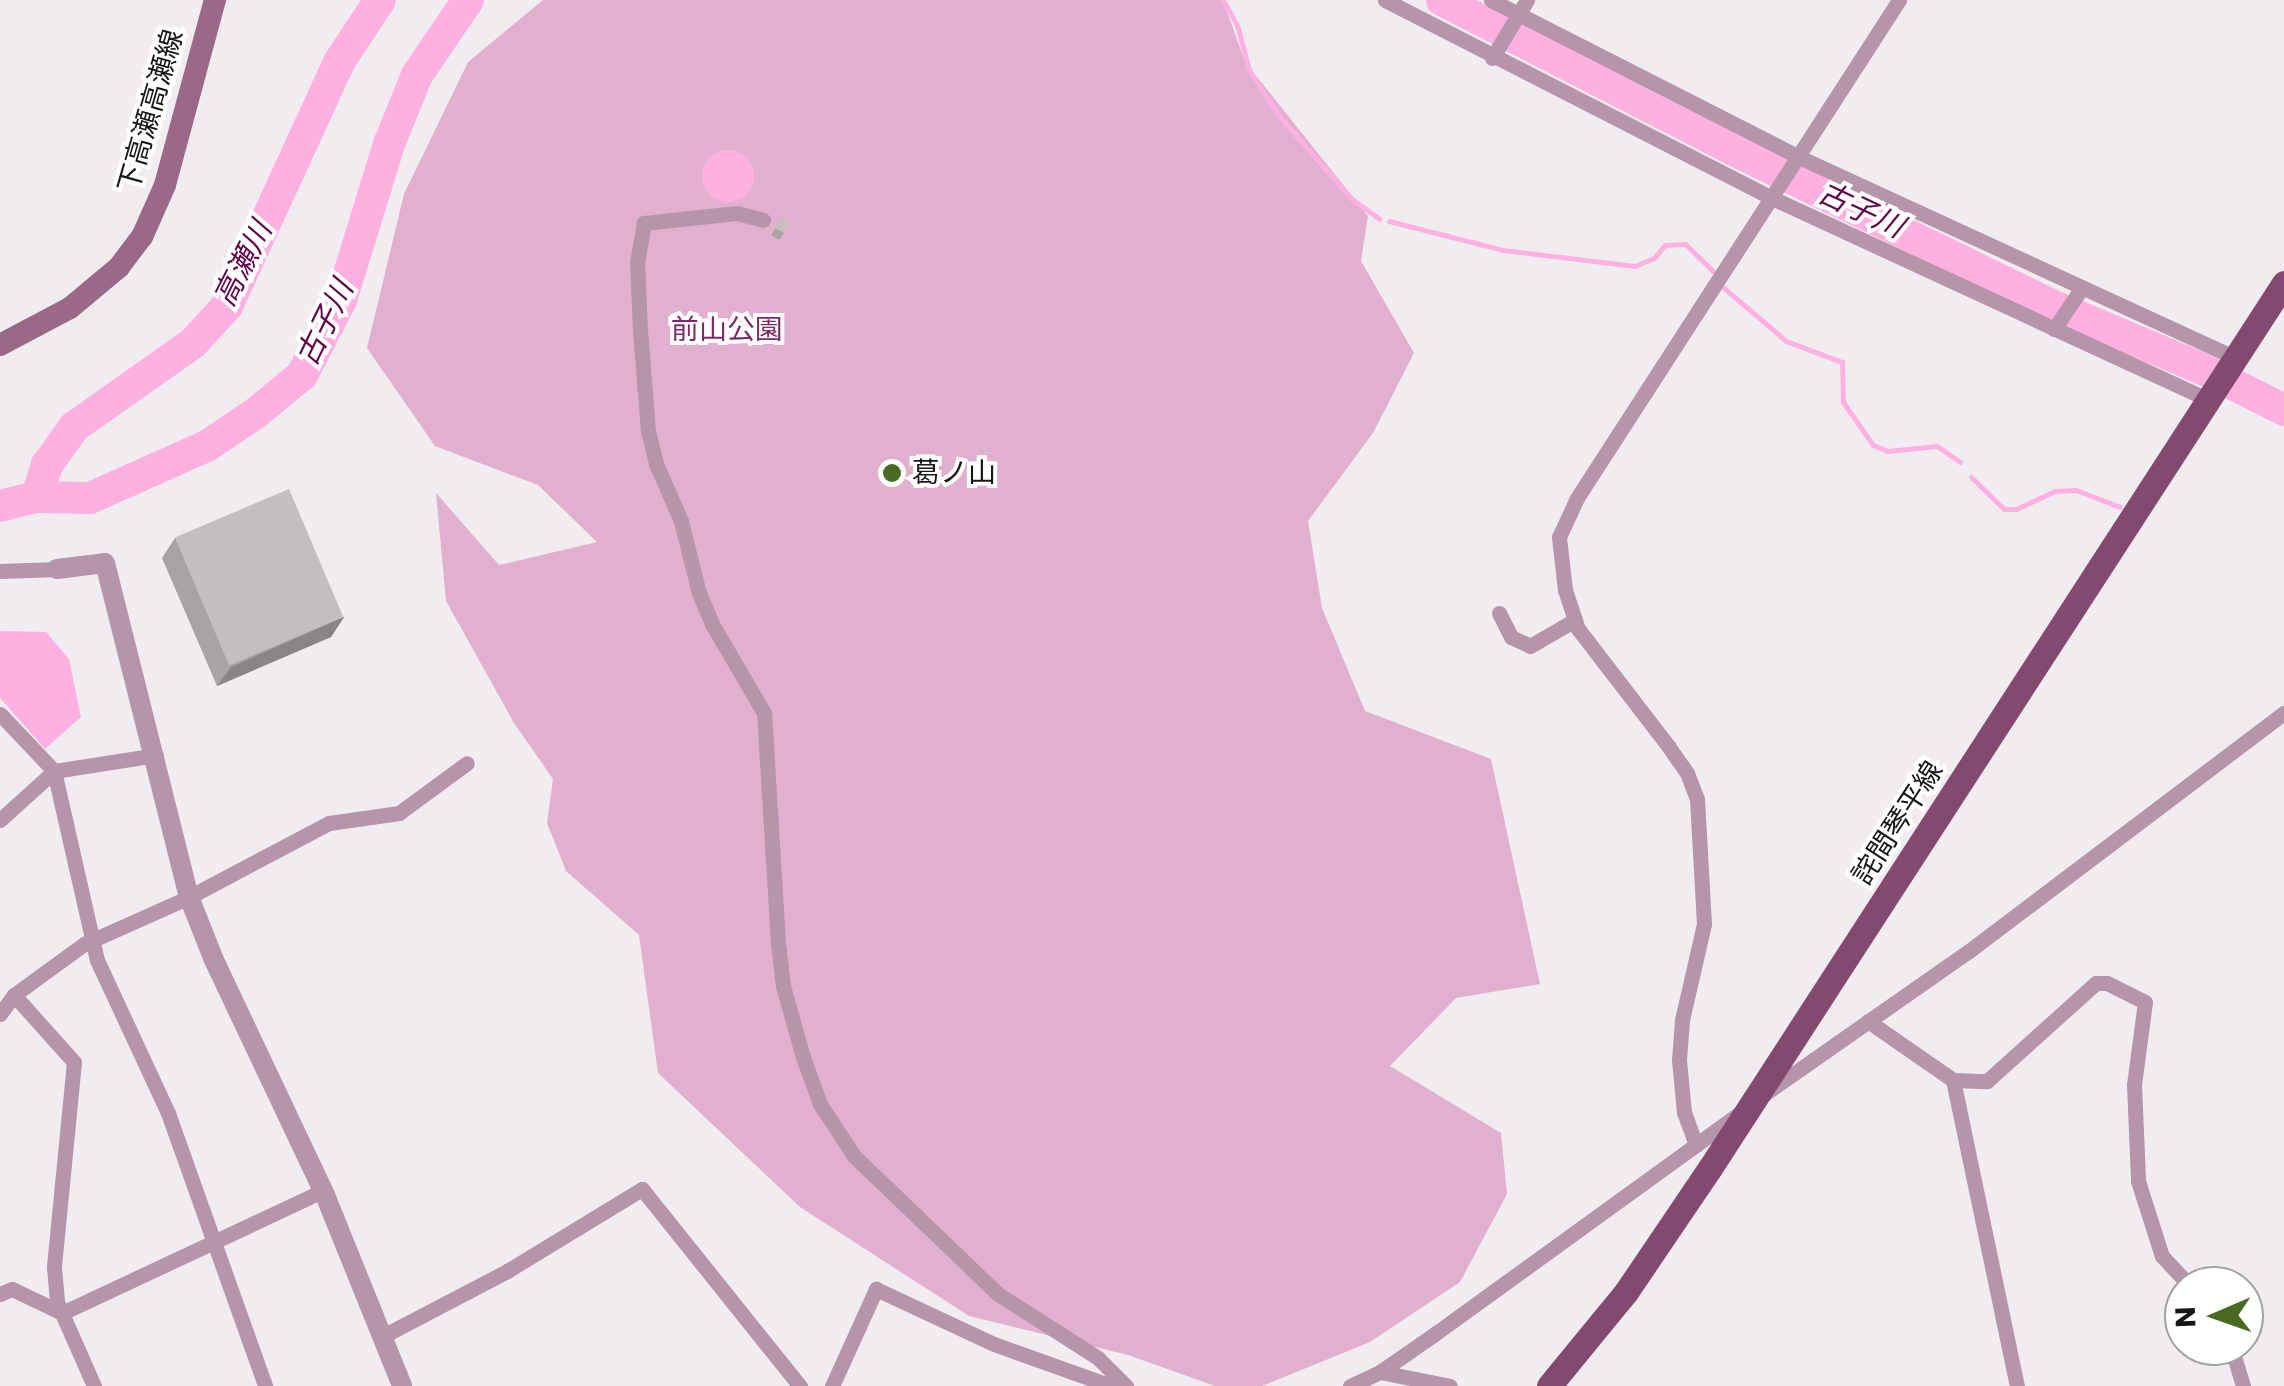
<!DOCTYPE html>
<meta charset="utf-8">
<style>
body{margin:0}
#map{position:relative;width:2284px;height:1386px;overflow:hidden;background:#f1ecef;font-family:Poppins,"Noto Sans JP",sans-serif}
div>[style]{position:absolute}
.green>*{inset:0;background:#e1b0ce}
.water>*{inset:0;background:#feb0e1}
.round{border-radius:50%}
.stream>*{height:5px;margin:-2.5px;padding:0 2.5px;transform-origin:2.5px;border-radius:2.5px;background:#feb0e1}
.river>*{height:32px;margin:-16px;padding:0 16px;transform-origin:16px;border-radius:16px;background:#feb0e1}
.minor>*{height:15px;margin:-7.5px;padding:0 7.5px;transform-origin:7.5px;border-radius:7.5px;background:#b694a9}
.tertiary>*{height:20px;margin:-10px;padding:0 10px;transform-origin:10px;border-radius:10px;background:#b694a9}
.secondary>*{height:22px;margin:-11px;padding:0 11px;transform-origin:11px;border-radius:11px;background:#996987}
.primary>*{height:25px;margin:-12.5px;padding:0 12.5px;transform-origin:12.5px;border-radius:12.5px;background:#83496f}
.wall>*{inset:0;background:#a9a3a6}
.shaded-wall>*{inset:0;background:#898587}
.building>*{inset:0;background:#c4bec1;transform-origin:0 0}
.dots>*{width:28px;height:28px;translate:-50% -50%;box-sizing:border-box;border:5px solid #fff;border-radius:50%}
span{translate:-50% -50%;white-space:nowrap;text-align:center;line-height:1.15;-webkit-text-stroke:8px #fff;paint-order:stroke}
.street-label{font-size:28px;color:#181618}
.park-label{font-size:28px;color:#802967}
.poi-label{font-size:28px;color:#181618}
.left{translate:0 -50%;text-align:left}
.water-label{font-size:30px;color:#61044b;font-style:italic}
.north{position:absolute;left:2164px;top:1266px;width:100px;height:100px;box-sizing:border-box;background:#fff;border:2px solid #a3a2a3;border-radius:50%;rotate:268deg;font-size:28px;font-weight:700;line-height:40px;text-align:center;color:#181618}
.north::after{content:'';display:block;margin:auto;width:35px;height:45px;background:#486a22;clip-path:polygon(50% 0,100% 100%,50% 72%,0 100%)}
</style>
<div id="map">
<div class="green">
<i style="clip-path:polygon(543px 0,1223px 0,1245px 62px,1368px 216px,1361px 261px,1414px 353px,1373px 433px,1308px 521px,1322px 608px,1365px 711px,1491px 759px,1540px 984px,1456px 998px,1390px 1066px,1501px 1133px,1507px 1194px,1460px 1282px,1370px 1342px,1262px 1386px,1215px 1386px,1128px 1355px,969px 1316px,800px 1207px,658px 1073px,639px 935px,566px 871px,547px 823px,553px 779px,514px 723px,446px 601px,436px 493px,499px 565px,597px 542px,538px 485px,435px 446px,367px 348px,404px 194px,468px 62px)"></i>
</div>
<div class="water">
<i class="round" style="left:702px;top:150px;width:52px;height:52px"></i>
<i style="clip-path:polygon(0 631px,46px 632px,69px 659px,81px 717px,45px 749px,0 698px)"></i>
</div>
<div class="stream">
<i style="left:1223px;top:0;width:29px;rotate:61deg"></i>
<i style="left:1237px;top:25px;width:47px;rotate:75.1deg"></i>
<i style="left:1249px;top:70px;width:55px;rotate:56.9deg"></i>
<i style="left:1279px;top:116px;width:111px;rotate:48.7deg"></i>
<i style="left:1352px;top:199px;width:34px;rotate:36deg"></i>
<i style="left:1389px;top:221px;width:118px;rotate:14.3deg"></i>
<i style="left:1503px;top:250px;width:133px;rotate:6.9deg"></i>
<i style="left:1635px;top:266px;width:21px;rotate:-23deg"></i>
<i style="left:1654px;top:258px;width:17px;rotate:-50deg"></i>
<i style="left:1665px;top:245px;width:20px;rotate:-3deg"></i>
<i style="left:1685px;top:244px;width:39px;rotate:44deg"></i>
<i style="left:1724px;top:288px;width:82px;rotate:40.5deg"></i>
<i style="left:1786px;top:341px;width:60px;rotate:20.6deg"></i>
<i style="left:1842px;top:362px;width:40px;rotate:88.6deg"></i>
<i style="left:1843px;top:402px;width:52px;rotate:55.1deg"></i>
<i style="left:1873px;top:445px;width:16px;rotate:22deg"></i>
<i style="left:1888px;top:451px;width:49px;rotate:-5.8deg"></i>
<i style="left:1937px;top:446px;width:28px;rotate:35deg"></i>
<i style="left:1971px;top:477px;width:46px;rotate:44.1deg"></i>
<i style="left:2004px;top:509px;width:12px"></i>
<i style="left:2016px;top:509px;width:43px;rotate:-24.8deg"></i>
<i style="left:2055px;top:491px;width:21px;rotate:-3deg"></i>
<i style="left:2076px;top:490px;width:47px;rotate:21.1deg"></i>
</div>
<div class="river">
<i style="left:1442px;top:0;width:339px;rotate:27.2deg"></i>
<i style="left:1744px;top:155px;width:339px;rotate:26deg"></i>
<i style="left:2049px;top:304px;width:167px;rotate:22.9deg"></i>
<i style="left:2203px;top:369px;width:91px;rotate:26.8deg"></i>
<i style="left:37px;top:497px;width:34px;rotate:-73deg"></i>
<i style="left:47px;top:465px;width:47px;rotate:-54.6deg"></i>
<i style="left:74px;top:427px;width:146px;rotate:-35.2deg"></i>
<i style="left:193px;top:343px;width:50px;rotate:-47.4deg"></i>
<i style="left:227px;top:306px;width:268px;rotate:-65.3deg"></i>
<i style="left:339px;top:62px;width:74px;rotate:-56.5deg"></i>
<i style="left:0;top:506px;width:38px;rotate:-14deg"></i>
<i style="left:37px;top:497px;width:53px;rotate:1.1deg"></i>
<i style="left:90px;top:498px;width:128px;rotate:-24deg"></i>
<i style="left:207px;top:446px;width:59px;rotate:-34deg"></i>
<i style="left:256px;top:413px;width:60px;rotate:-39.6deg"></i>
<i style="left:302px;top:375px;width:85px;rotate:-62.5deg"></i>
<i style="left:341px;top:300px;width:163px;rotate:-72.9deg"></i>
<i style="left:389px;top:144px;width:74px;rotate:-67.9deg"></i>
<i style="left:417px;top:75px;width:91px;rotate:-55.8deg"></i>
</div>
<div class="minor">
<i style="left:1385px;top:0;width:435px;rotate:27.1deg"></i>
<i style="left:1772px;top:198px;width:481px;rotate:24.8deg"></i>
<i style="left:1491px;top:0;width:346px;rotate:27deg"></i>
<i style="left:1799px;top:157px;width:481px;rotate:24.7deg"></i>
<i style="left:1492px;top:58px;width:68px;rotate:-58.9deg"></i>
<i style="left:763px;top:220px;width:27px;rotate:-165deg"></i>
<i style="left:737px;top:213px;width:94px;rotate:173.9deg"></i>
<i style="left:644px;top:223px;width:40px;rotate:100deg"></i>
<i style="left:637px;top:262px;width:68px;rotate:87.5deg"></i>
<i style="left:640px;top:330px;width:101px;rotate:85.5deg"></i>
<i style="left:648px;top:431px;width:36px;rotate:76deg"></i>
<i style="left:657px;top:466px;width:60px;rotate:66.4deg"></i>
<i style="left:681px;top:521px;width:74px;rotate:76deg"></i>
<i style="left:699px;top:593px;width:34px;rotate:67deg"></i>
<i style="left:712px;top:624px;width:103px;rotate:59.7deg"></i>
<i style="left:764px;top:713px;width:230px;rotate:86.5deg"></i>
<i style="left:778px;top:943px;width:43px;rotate:83.4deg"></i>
<i style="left:783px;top:986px;width:74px;rotate:74.3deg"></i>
<i style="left:803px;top:1057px;width:50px;rotate:70.1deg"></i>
<i style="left:820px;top:1104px;width:62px;rotate:56.8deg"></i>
<i style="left:854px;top:1156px;width:199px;rotate:43.8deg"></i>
<i style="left:998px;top:1294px;width:119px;rotate:32.6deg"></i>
<i style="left:1098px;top:1358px;width:40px;rotate:45deg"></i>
<i style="left:2054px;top:329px;width:48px;rotate:-56deg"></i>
<i style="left:0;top:571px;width:57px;rotate:-2deg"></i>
<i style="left:1499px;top:613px;width:27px;rotate:63deg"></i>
<i style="left:1511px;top:637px;width:21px;rotate:25deg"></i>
<i style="left:1530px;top:646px;width:52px;rotate:-30deg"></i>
<i style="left:0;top:714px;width:79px;rotate:46.5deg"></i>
<i style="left:54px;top:771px;width:194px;rotate:77.2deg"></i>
<i style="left:97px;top:960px;width:169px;rotate:65.1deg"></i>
<i style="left:168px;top:1113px;width:290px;rotate:70.4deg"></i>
<i style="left:0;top:820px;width:73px;rotate:-42.2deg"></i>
<i style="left:54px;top:771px;width:103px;rotate:-8.9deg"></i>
<i style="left:14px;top:995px;width:90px;rotate:48.2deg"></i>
<i style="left:74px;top:1062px;width:206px;rotate:95.6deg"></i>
<i style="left:54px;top:1267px;width:35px;rotate:85deg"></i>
<i style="left:57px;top:1302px;width:92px;rotate:66.2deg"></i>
<i style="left:0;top:1014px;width:24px;rotate:-54deg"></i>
<i style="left:14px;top:995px;width:87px;rotate:-36.1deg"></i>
<i style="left:84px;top:944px;width:115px;rotate:-24.1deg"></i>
<i style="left:189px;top:897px;width:158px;rotate:-27.9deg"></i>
<i style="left:329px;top:823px;width:71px;rotate:-8.1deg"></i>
<i style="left:399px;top:813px;width:84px;rotate:-36.3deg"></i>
<i style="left:1868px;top:1021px;width:103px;rotate:34.8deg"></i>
<i style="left:1953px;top:1080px;width:34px;rotate:2deg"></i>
<i style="left:1987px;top:1081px;width:147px;rotate:-42deg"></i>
<i style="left:2096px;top:983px;width:11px"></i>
<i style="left:2107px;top:983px;width:42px;rotate:26.6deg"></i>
<i style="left:2145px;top:1002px;width:83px;rotate:97.6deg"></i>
<i style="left:2134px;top:1084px;width:97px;rotate:87.6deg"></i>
<i style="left:2138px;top:1181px;width:79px;rotate:72.3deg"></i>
<i style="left:2162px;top:1256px;width:41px;rotate:47deg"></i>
<i style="left:1953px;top:1080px;width:313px;rotate:78.2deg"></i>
<i style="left:1763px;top:1095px;width:251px;rotate:-35deg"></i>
<i style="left:1969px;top:951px;width:395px;rotate:-37.1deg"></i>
<i style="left:1696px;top:1145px;width:35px;rotate:-110deg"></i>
<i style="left:1684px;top:1112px;width:52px;rotate:-95.5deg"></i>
<i style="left:1679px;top:1060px;width:40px;rotate:-85.7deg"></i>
<i style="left:1682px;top:1020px;width:98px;rotate:-77.1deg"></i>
<i style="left:1704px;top:924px;width:125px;rotate:-93.2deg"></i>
<i style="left:1697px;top:799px;width:28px;rotate:-111deg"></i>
<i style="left:1687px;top:773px;width:32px;rotate:-125deg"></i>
<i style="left:1669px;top:747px;width:149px;rotate:-127.6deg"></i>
<i style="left:1578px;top:629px;width:41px;rotate:-108.4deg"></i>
<i style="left:1565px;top:590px;width:53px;rotate:-96.5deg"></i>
<i style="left:1559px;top:537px;width:43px;rotate:-65.2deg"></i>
<i style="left:1577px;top:498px;width:593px;rotate:-57.11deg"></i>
<i style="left:0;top:1294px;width:13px;rotate:-23deg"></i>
<i style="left:12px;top:1289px;width:55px;rotate:25.6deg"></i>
<i style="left:62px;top:1313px;width:288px;rotate:-25.1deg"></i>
<i style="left:381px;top:1337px;width:142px;rotate:-27.6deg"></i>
<i style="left:507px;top:1271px;width:158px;rotate:-31.3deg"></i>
<i style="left:642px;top:1189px;width:253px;rotate:51.3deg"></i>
<i style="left:2231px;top:1346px;width:42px;rotate:73.3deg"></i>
<i style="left:1380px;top:1372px;width:71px;rotate:11.3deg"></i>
<i style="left:832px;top:1386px;width:107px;rotate:-65.6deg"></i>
<i style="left:876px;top:1289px;width:130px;rotate:25deg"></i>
<i style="left:994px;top:1344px;width:124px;rotate:19.7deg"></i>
<i style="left:1350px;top:1386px;width:33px;rotate:-25deg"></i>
<i style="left:1380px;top:1372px;width:68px;rotate:-34.9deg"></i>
<i style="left:1436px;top:1333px;width:372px;rotate:-35.9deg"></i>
</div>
<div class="tertiary">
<i style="left:57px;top:569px;width:48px;rotate:-7.1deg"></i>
<i style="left:105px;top:563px;width:344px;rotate:75.9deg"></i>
<i style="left:189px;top:897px;width:68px;rotate:68.4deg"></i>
<i style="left:214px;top:960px;width:260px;rotate:64.7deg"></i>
<i style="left:325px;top:1195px;width:206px;rotate:68deg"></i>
</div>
<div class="secondary">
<i style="left:0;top:345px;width:79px;rotate:-27.9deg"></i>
<i style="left:70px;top:308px;width:64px;rotate:-39.9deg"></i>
<i style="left:119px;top:267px;width:38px;rotate:-53deg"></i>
<i style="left:142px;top:237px;width:57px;rotate:-66.1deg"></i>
<i style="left:165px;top:185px;width:192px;rotate:-74.9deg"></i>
</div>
<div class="primary">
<i style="left:1549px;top:1386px;width:122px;rotate:-50.7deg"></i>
<i style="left:1626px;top:1292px;width:150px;rotate:-55.9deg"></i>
<i style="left:1710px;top:1168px;width:1055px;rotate:-57.03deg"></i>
</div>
<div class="wall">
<i style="clip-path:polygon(782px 217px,784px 233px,779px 240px,771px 235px)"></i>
<i style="clip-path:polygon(175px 538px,344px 617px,331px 637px,217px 686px,162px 558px)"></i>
</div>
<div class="shaded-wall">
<i style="clip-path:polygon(344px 617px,331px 637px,217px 686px,231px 667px)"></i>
</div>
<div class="building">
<i style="clip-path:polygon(782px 217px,789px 221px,784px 233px,775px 228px)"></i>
<i style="left:289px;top:489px;width:139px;height:124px;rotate:67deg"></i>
</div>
<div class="dots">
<i style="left:892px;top:473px;background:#486a22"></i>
</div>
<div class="street-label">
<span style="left:151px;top:111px;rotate:-74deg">下高瀬高瀬線</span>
<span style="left:1898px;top:823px;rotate:-57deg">詫間琴平線</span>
</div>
<div class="park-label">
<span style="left:727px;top:330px">前山公園</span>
</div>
<div class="poi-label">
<span class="left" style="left:912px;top:473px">葛ノ山</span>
</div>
<div class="water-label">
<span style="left:1861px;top:210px;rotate:25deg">古子川</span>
<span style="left:243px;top:264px;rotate:-63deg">高瀬川</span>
<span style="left:325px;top:323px;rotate:-64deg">古子川</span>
</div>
<div class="north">N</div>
</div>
